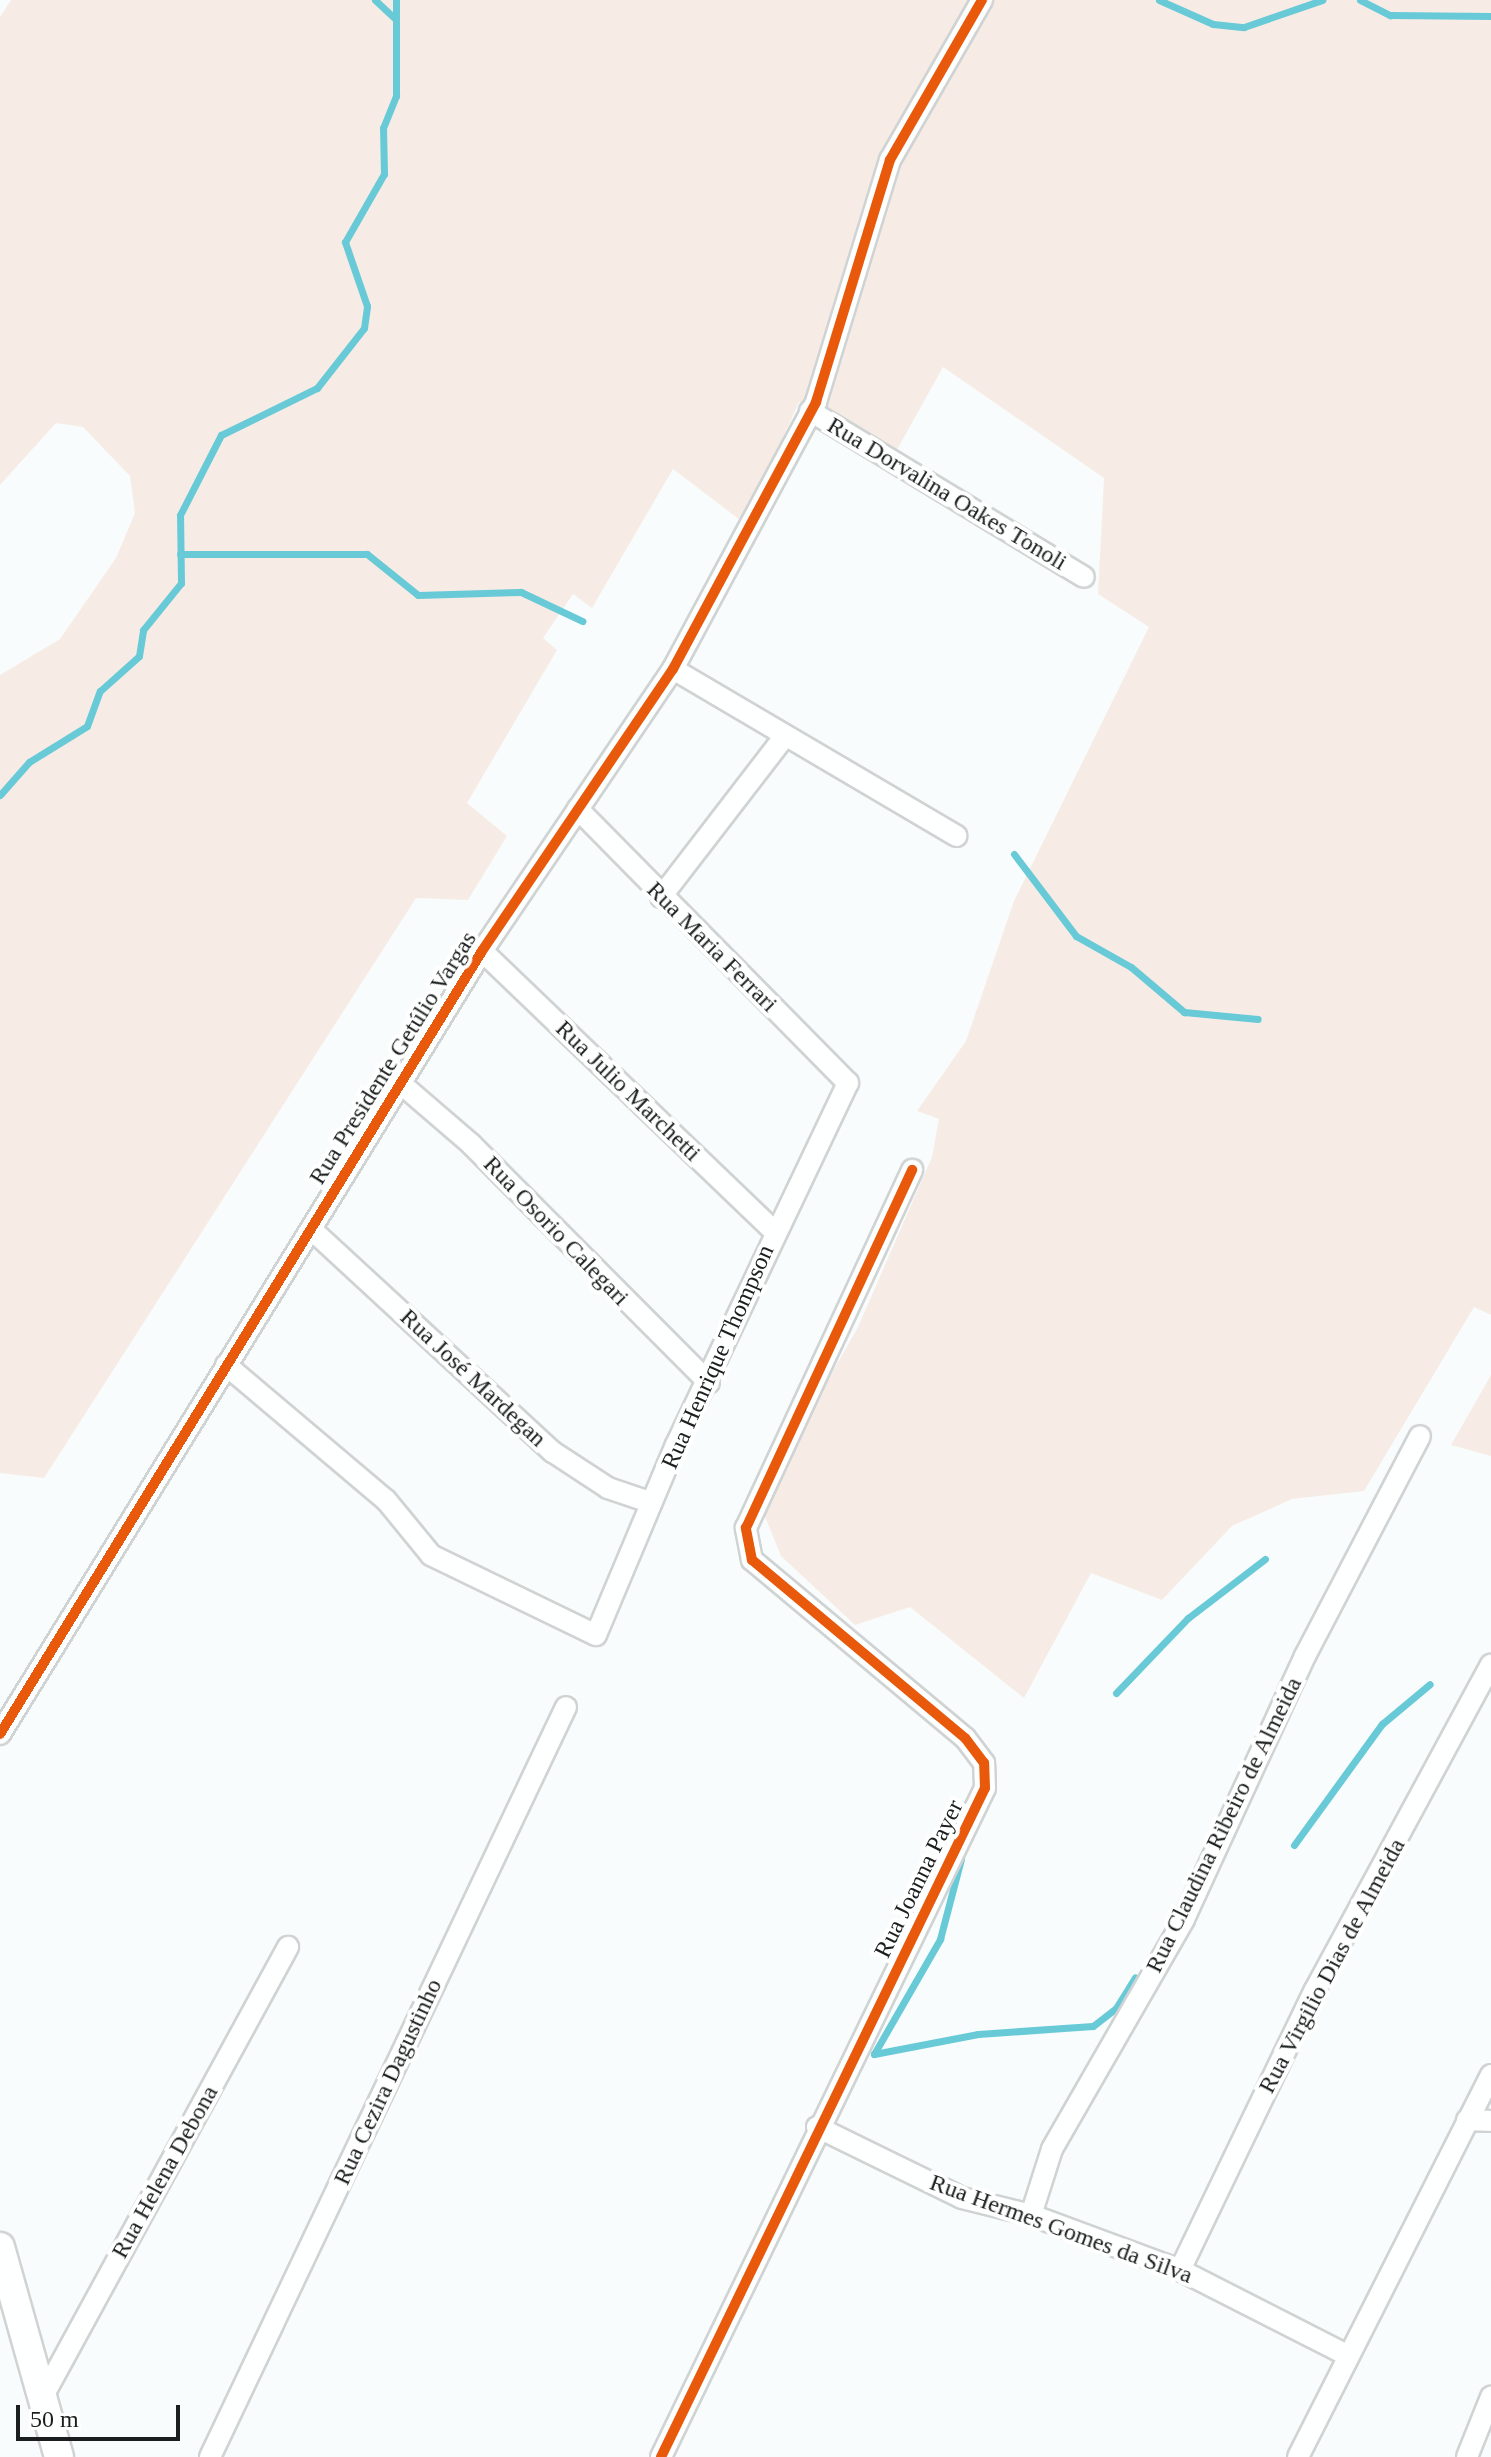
<!DOCTYPE html>
<meta charset="utf-8">
<style>
body{margin:0}
#map{position:relative;width:1491px;height:2457px;overflow:hidden;background:#f8fcfc;font-family:Georgia,serif}
div>[style]{position:absolute}
.green>*{inset:0;background:#f7ece5}
.stream>*{height:7px;margin:-3.5px;padding:0 3.5px;transform-origin:3.5px;border-radius:3.5px;background:#68cad7}
.roads{filter:drop-shadow(2px 0 #d0d3d3) drop-shadow(-2px 0 #d0d3d3) drop-shadow(0 2px #d0d3d3) drop-shadow(0 -2px #d0d3d3)}
.street>*{height:20px;margin:-10px;padding:0 10px;transform-origin:10px;border-radius:10px;background:#feffff}
.secondary>*{height:28px;margin:-14px;padding:0 14px;transform-origin:14px;border-radius:14px;background:#feffff}
.cycleway>*{height:10px;margin:-5px;padding:0 5px;transform-origin:5px;border-radius:5px;background:#e8590c}
span{translate:-50% -50%;white-space:nowrap;text-align:center;line-height:1.15;-webkit-text-stroke:8px #fff;paint-order:stroke}
.street-label{font-size:24px;color:#1b1e1e}
.scale{position:absolute;left:16px;top:2405px;width:164px;height:36px;box-sizing:border-box;border:4px solid #1b1e1e;border-top:0;padding-left:10px;font-size:24px;line-height:28px;white-space:nowrap;color:#1b1e1e;-webkit-text-stroke:6px #fff;paint-order:stroke}
</style>
<div id="map">
<div class="green">
<i style="clip-path:polygon(11px 0,1491px 0,1491px 1315px,1474px 1307px,1364px 1491px,1292px 1499px,1232px 1526px,1162px 1600px,1091px 1573px,1024px 1698px,910px 1607px,855px 1625px,781px 1556px,759px 1502px,858px 1327px,932px 1157px,939px 1119px,917px 1111px,966px 1041px,1014px 901px,1149px 627px,1098px 594px,1104px 478px,943px 367px,893px 457px,799px 402px,744px 523px,673px 469px,592px 608px,573px 594px,543px 638px,557px 650px,467px 803px,507px 836px,468px 900px,416px 898px,44px 1478px,0 1473px,0 675px,60px 639px,116px 558px,135px 513px,130px 476px,83px 427px,56px 423px,0 485px,0 17px)"></i>
<i style="clip-path:polygon(1491px 1375px,1491px 1456px,1451px 1445px)"></i>
</div>
<div class="stream">
<i style="left:375px;top:0;width:26px;rotate:43deg"></i>
<i style="left:1159px;top:0;width:59px;rotate:24deg"></i>
<i style="left:1213px;top:24px;width:31px;rotate:6deg"></i>
<i style="left:1244px;top:27px;width:83px;rotate:-19.1deg"></i>
<i style="left:1360px;top:0;width:34px;rotate:27deg"></i>
<i style="left:1390px;top:15px;width:101px;rotate:0.6deg"></i>
<i style="left:180px;top:554px;width:187px"></i>
<i style="left:367px;top:554px;width:65px;rotate:38.8deg"></i>
<i style="left:418px;top:595px;width:103px;rotate:-1.7deg"></i>
<i style="left:521px;top:592px;width:68px;rotate:25.4deg"></i>
<i style="left:0;top:795px;width:44px;rotate:-48.7deg"></i>
<i style="left:29px;top:762px;width:68px;rotate:-31.8deg"></i>
<i style="left:87px;top:726px;width:37px;rotate:-70deg"></i>
<i style="left:100px;top:691px;width:52px;rotate:-41.9deg"></i>
<i style="left:139px;top:656px;width:26px;rotate:-81deg"></i>
<i style="left:143px;top:630px;width:60px;rotate:-51deg"></i>
<i style="left:181px;top:583px;width:68px;rotate:-90.8deg"></i>
<i style="left:180px;top:515px;width:90px;rotate:-62.9deg"></i>
<i style="left:221px;top:435px;width:107px;rotate:-26.1deg"></i>
<i style="left:317px;top:388px;width:76px;rotate:-51.9deg"></i>
<i style="left:364px;top:328px;width:22px;rotate:-82deg"></i>
<i style="left:367px;top:306px;width:68px;rotate:-109deg"></i>
<i style="left:345px;top:242px;width:78px;rotate:-60.2deg"></i>
<i style="left:384px;top:174px;width:46px;rotate:-91.2deg"></i>
<i style="left:383px;top:128px;width:35px;rotate:-68deg"></i>
<i style="left:396px;top:96px;width:96px;rotate:-90deg"></i>
<i style="left:1014px;top:854px;width:103px;rotate:52.9deg"></i>
<i style="left:1076px;top:936px;width:63px;rotate:29.4deg"></i>
<i style="left:1131px;top:967px;width:70px;rotate:40.3deg"></i>
<i style="left:1184px;top:1012px;width:74px;rotate:5.4deg"></i>
<i style="left:1116px;top:1693px;width:104px;rotate:-46.2deg"></i>
<i style="left:1188px;top:1618px;width:97px;rotate:-37.5deg"></i>
<i style="left:1294px;top:1845px;width:150px;rotate:-54deg"></i>
<i style="left:1382px;top:1724px;width:62px;rotate:-39.8deg"></i>
<i style="left:874px;top:2054px;width:106px;rotate:-10.9deg"></i>
<i style="left:978px;top:2034px;width:115px;rotate:-4deg"></i>
<i style="left:1093px;top:2026px;width:29px;rotate:-38deg"></i>
<i style="left:1116px;top:2008px;width:36px;rotate:-58deg"></i>
<i style="left:874px;top:2054px;width:133px;rotate:-60.1deg"></i>
<i style="left:940px;top:1939px;width:83px;rotate:-75.3deg"></i>
</div>
<div class="roads">
<div class="street">
<i style="left:810px;top:411px;width:320px;rotate:31.2deg"></i>
<i style="left:673px;top:669px;width:329px;rotate:30.5deg"></i>
<i style="left:661px;top:897px;width:202px;rotate:-52.4deg"></i>
<i style="left:482px;top:951px;width:406px;rotate:43.8deg"></i>
<i style="left:399px;top:1082px;width:95px;rotate:40.7deg"></i>
<i style="left:471px;top:1144px;width:337px;rotate:45.1deg"></i>
<i style="left:311px;top:1229px;width:329px;rotate:42.7deg"></i>
<i style="left:553px;top:1452px;width:66px;rotate:33.2deg"></i>
<i style="left:608px;top:1488px;width:46px;rotate:18.8deg"></i>
<i style="left:226px;top:1365px;width:209px;rotate:40.2deg"></i>
<i style="left:386px;top:1500px;width:71px;rotate:50.7deg"></i>
<i style="left:431px;top:1555px;width:183px;rotate:25.9deg"></i>
<i style="left:596px;top:1635px;width:206px;rotate:-67.2deg"></i>
<i style="left:676px;top:1445px;width:401px;rotate:-64.6deg"></i>
<i style="left:848px;top:1083px;width:385px;rotate:-134.6deg"></i>
<i style="left:0;top:1734px;width:919px;rotate:-58.38deg"></i>
<i style="left:482px;top:951px;width:341px;rotate:-55.9deg"></i>
<i style="left:673px;top:669px;width:303px;rotate:-61.8deg"></i>
<i style="left:816px;top:402px;width:253px;rotate:-73deg"></i>
<i style="left:890px;top:160px;width:185px;rotate:-60.1deg"></i>
<i style="left:1467px;top:2120px;width:24px;rotate:2deg"></i>
<i style="left:817px;top:2127px;width:161px;rotate:26.1deg"></i>
<i style="left:962px;top:2198px;width:71px;rotate:13.8deg"></i>
<i style="left:1031px;top:2215px;width:159px;rotate:20.3deg"></i>
<i style="left:1180px;top:2270px;width:187px;rotate:27deg"></i>
<i style="left:1031px;top:2215px;width:69px;rotate:-72.3deg"></i>
<i style="left:1052px;top:2149px;width:265px;rotate:-60.1deg"></i>
<i style="left:1184px;top:1919px;width:289px;rotate:-65.3deg"></i>
<i style="left:1305px;top:1656px;width:248px;rotate:-62.4deg"></i>
<i style="left:1180px;top:2270px;width:311px;rotate:-64.3deg"></i>
<i style="left:1315px;top:1990px;width:370px;rotate:-61.6deg"></i>
<i style="left:42px;top:2398px;width:514px;rotate:-61.39deg"></i>
<i style="left:210px;top:2457px;width:830px;rotate:-64.61deg"></i>
<i style="left:661px;top:2457px;width:743px;rotate:-64.16deg"></i>
<i style="left:985px;top:1788px;width:25px;rotate:-92deg"></i>
<i style="left:984px;top:1763px;width:31px;rotate:-127deg"></i>
<i style="left:965px;top:1738px;width:278px;rotate:-140.1deg"></i>
<i style="left:752px;top:1560px;width:33px;rotate:-101deg"></i>
<i style="left:746px;top:1528px;width:395px;rotate:-65.1deg"></i>
<i style="left:1298px;top:2457px;width:428px;rotate:-63.2deg"></i>
<i style="left:1467px;top:2457px;width:65px;rotate:-68.2deg"></i>
</div>
<div class="secondary">
<i style="left:0;top:2247px;width:218px;rotate:74.3deg"></i>
</div>
</div>
<div class="cycleway">
<i style="left:0;top:1734px;width:919px;rotate:-58.38deg"></i>
<i style="left:482px;top:951px;width:341px;rotate:-55.9deg"></i>
<i style="left:673px;top:669px;width:303px;rotate:-61.8deg"></i>
<i style="left:816px;top:402px;width:253px;rotate:-73deg"></i>
<i style="left:890px;top:160px;width:185px;rotate:-60.1deg"></i>
<i style="left:661px;top:2457px;width:743px;rotate:-64.16deg"></i>
<i style="left:985px;top:1788px;width:25px;rotate:-92deg"></i>
<i style="left:984px;top:1763px;width:31px;rotate:-127deg"></i>
<i style="left:965px;top:1738px;width:278px;rotate:-140.1deg"></i>
<i style="left:752px;top:1560px;width:33px;rotate:-101deg"></i>
<i style="left:746px;top:1528px;width:395px;rotate:-65.1deg"></i>
</div>
<div class="street-label">
<span style="left:947px;top:494px;rotate:31deg">Rua Dorvalina Oakes Tonoli</span>
<span style="left:712px;top:947px;rotate:45deg">Rua Maria Ferrari</span>
<span style="left:393px;top:1058px;rotate:-58deg">Rua Presidente Getúlio Vargas</span>
<span style="left:628px;top:1091px;rotate:44deg">Rua Julio Marchetti</span>
<span style="left:556px;top:1231px;rotate:46deg">Rua Osorio Calegari</span>
<span style="left:718px;top:1357px;rotate:-66deg">Rua Henrique Thompson</span>
<span style="left:473px;top:1378px;rotate:43deg">Rua José Mardegan</span>
<span style="left:1224px;top:1825px;rotate:-64deg">Rua Claudina Ribeiro de Almeida</span>
<span style="left:919px;top:1879px;rotate:-64deg">Rua Joanna Payer</span>
<span style="left:1332px;top:1966px;rotate:-62deg">Rua Virgilio Dias de Almeida</span>
<span style="left:388px;top:2082px;rotate:-65deg">Rua Cezira Dagustinho</span>
<span style="left:165px;top:2172px;rotate:-61deg">Rua Helena Debona</span>
<span style="left:1061px;top:2229px;rotate:20deg">Rua Hermes Gomes da Silva</span>
</div>
<div class="scale">50 m</div>
</div>
